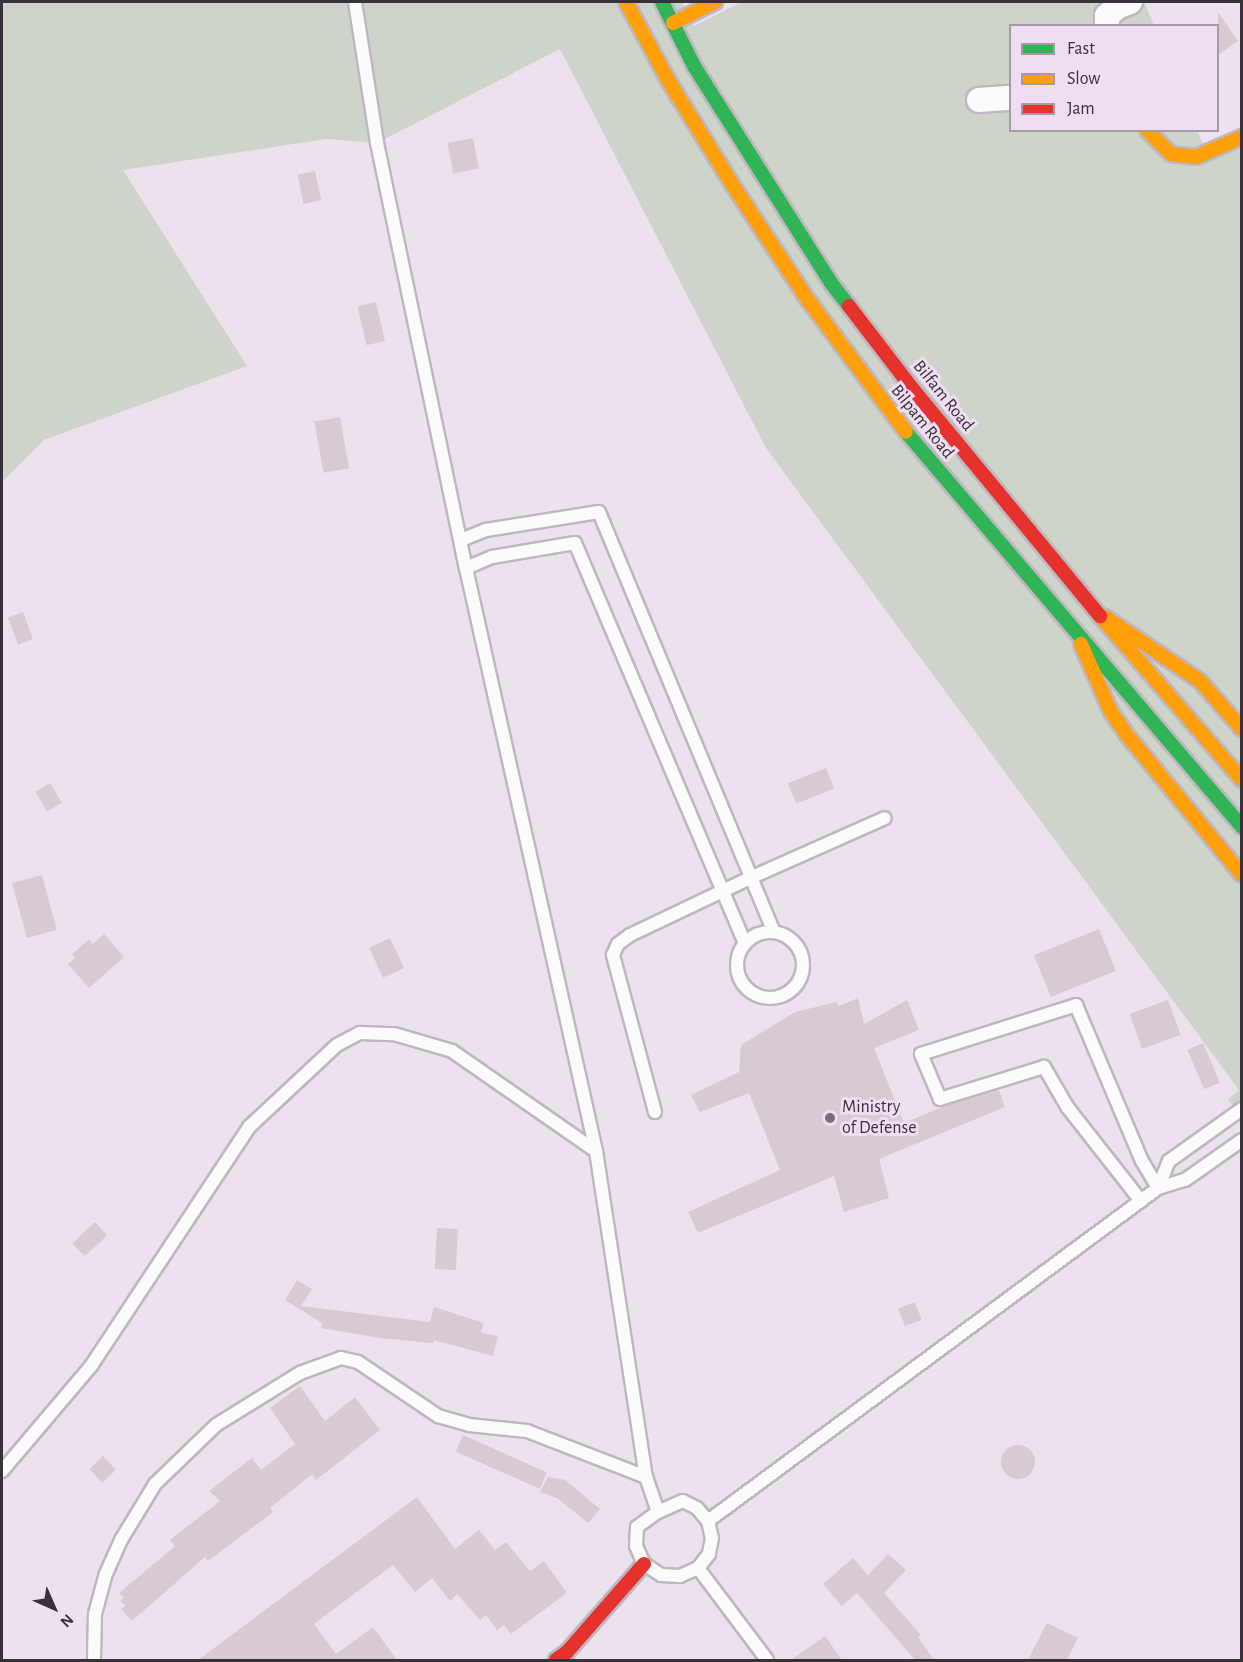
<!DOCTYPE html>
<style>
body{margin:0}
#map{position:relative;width:1243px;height:1662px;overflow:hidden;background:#ece2ee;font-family:"Alegreya Sans",sans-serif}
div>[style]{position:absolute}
.green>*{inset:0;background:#ced4ca}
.building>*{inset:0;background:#d7cad3;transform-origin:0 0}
.round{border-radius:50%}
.roads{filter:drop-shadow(2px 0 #beb7c0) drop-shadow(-2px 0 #beb7c0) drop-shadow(0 2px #beb7c0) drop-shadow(0 -2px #beb7c0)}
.lane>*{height:12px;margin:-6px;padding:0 6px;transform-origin:6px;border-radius:6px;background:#fcfbfc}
.lane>.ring{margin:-6px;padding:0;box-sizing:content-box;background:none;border:12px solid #fcfbfc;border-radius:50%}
.street>*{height:24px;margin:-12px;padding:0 12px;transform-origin:12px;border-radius:12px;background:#fcfbfc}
.fast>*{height:14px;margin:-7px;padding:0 7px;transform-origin:7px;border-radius:7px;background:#30b455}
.slow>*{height:14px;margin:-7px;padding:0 7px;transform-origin:7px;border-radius:7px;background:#ff9f0a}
.jam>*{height:14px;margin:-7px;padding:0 7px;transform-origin:7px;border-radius:7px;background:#e5322d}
.dots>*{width:16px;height:16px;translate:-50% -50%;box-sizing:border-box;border:3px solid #efdef2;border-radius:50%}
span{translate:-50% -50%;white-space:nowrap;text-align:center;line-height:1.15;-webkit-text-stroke:6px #efdef2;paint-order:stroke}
.street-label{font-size:18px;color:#383139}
.poi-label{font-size:18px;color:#383139}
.left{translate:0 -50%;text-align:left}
.frame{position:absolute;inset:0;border:3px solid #383139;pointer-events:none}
.legend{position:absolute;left:1009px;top:24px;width:210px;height:108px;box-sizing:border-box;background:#efdef2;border:2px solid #a699a8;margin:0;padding:8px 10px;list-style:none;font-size:18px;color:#383139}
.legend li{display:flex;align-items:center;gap:12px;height:30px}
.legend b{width:30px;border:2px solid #a699a8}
.north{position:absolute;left:24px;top:1578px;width:60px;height:60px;-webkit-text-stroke:4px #efdef2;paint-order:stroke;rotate:135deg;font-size:16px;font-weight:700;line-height:24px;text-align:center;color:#383139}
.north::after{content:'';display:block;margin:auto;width:21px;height:27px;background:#383139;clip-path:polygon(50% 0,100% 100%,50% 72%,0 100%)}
</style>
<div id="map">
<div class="green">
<i style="clip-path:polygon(2px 2px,682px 2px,694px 26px,741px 2px,1144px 2px,1154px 25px,1010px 26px,1010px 130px,1197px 131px,1206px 150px,1241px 134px,1241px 1118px,1228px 1099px,1239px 1090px,766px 448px,560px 49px,377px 143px,326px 139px,123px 170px,247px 366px,44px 440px,2px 482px)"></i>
</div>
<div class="building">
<i style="clip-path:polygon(1218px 12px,1238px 41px,1218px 55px)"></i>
<i style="left:473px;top:138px;width:31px;height:26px;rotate:79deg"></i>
<i style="left:315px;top:171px;width:30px;height:18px;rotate:78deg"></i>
<i style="left:376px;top:302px;width:40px;height:19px;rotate:77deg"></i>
<i style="left:340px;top:417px;width:52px;height:26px;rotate:80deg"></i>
<i style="left:23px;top:612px;width:29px;height:16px;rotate:70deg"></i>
<i style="left:826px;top:768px;width:22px;height:41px;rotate:68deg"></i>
<i style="left:50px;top:783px;width:23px;height:17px;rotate:59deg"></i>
<i style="left:42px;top:875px;width:57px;height:31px;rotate:75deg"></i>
<i style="left:1099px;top:929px;width:45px;height:70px;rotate:68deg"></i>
<i style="clip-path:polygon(104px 934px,124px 957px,89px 988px,68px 964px,75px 958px,72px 954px,89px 939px,93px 944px)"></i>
<i style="left:390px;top:938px;width:33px;height:23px;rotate:65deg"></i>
<i style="clip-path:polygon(858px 998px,864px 1024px,907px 1000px,919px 1030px,874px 1048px,904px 1123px,942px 1107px,999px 1090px,1005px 1107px,879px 1159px,889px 1198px,844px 1212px,834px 1176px,698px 1233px,688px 1212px,780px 1170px,749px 1093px,700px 1112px,691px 1095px,739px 1072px,741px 1045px,795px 1012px,837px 1002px,839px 1006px)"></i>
<i style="left:1168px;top:1000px;width:37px;height:41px;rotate:70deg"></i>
<i style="left:1203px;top:1043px;width:43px;height:17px;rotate:67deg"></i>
<i style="left:95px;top:1222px;width:18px;height:31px;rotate:47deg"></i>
<i style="left:437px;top:1228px;width:21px;height:41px;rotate:3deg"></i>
<i style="clip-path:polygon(297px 1280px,312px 1289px,301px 1306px,430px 1322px,434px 1307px,484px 1323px,481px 1333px,498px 1336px,493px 1356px,434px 1340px,433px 1343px,380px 1338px,321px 1328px,322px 1323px,285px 1300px)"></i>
<i style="left:915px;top:1302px;width:19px;height:18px;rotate:69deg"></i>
<i style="clip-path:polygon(300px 1386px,325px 1421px,355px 1397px,380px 1430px,316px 1480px,312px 1474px,270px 1508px,273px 1512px,208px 1561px,205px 1557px,132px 1621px,121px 1609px,125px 1606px,120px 1601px,124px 1598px,119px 1593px,175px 1546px,170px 1540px,220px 1501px,209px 1491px,252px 1458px,261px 1470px,295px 1444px,270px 1408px)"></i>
<i style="left:463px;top:1435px;width:92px;height:18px;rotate:24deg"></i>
<i class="round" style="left:1001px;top:1445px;width:34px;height:34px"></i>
<i style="left:103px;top:1456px;width:19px;height:19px;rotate:47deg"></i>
<i style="clip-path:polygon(548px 1477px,565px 1480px,600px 1509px,588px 1523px,557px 1498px,540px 1492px)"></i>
<i style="clip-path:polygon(417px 1497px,455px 1549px,479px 1530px,495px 1550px,506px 1542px,530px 1571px,544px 1561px,567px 1593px,511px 1634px,504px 1625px,497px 1630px,486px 1615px,480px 1620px,457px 1594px,450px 1601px,432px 1578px,415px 1592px,393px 1565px,314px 1624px,336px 1654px,373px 1627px,397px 1660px,198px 1660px)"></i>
<i style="clip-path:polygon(888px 1554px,906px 1570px,884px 1593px,921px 1635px,918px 1637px,934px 1660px,915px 1660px,857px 1593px,842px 1606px,823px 1584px,853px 1558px,868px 1575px)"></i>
<i style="clip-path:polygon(1047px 1623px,1078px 1638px,1067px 1660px,1028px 1660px)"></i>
<i style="clip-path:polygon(825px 1636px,842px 1660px,791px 1660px)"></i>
</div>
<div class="roads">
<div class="lane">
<i style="left:355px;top:2px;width:143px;rotate:81.1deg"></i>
<i style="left:377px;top:143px;width:434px;rotate:78.2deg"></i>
<i style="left:466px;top:568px;width:597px;rotate:77.43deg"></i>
<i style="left:596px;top:1151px;width:330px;rotate:81.3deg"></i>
<i style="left:646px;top:1477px;width:37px;rotate:71deg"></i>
<i style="left:461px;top:540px;width:27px;rotate:-22deg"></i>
<i style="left:486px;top:530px;width:114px;rotate:-9.1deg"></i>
<i style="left:599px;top:512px;width:455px;rotate:67.4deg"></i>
<i style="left:466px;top:568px;width:28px;rotate:-23deg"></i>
<i style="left:492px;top:557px;width:84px;rotate:-9.6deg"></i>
<i style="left:575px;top:543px;width:435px;rotate:67deg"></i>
<i class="ring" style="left:737px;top:932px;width:54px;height:54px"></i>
<i style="left:655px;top:1112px;width:163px;rotate:-105deg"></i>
<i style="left:613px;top:955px;width:12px;rotate:-66deg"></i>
<i style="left:618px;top:944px;width:15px;rotate:-37deg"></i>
<i style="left:630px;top:935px;width:135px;rotate:-25.4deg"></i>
<i style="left:752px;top:877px;width:145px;rotate:-23.9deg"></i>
<i style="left:1158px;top:1188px;width:29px;rotate:-68deg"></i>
<i style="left:1169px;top:1161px;width:90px;rotate:-35.5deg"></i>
<i style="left:1141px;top:1201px;width:118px;rotate:-128.1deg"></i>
<i style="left:1068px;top:1108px;width:48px;rotate:-120.3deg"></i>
<i style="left:1044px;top:1067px;width:109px;rotate:162.9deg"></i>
<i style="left:940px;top:1099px;width:49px;rotate:-112.9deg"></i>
<i style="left:921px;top:1054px;width:163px;rotate:-17.5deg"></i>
<i style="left:1076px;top:1005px;width:169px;rotate:67.1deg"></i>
<i style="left:1142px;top:1161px;width:31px;rotate:59deg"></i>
<i style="left:2px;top:1471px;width:138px;rotate:-49.7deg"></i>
<i style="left:91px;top:1366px;width:287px;rotate:-56.5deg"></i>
<i style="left:249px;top:1127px;width:120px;rotate:-43deg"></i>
<i style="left:337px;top:1045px;width:26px;rotate:-28deg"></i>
<i style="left:360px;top:1033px;width:34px;rotate:2deg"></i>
<i style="left:394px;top:1034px;width:60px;rotate:16.3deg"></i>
<i style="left:452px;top:1051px;width:175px;rotate:34.8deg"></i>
<i style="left:683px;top:1501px;width:16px;rotate:27deg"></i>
<i style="left:697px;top:1508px;width:17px;rotate:50deg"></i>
<i style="left:708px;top:1521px;width:17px;rotate:77deg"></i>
<i style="left:712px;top:1538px;width:16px;rotate:101deg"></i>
<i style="left:709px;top:1554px;width:18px;rotate:128deg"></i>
<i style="left:698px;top:1568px;width:20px;rotate:156deg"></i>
<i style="left:680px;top:1576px;width:19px;rotate:-177deg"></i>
<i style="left:661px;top:1575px;width:20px;rotate:-147deg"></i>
<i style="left:644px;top:1564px;width:20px;rotate:-114deg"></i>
<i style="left:636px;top:1546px;width:19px;rotate:-87deg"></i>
<i style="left:637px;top:1527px;width:26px;rotate:-36deg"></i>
<i style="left:658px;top:1512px;width:27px;rotate:-24deg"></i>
<i style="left:708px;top:1521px;width:560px;rotate:-36.5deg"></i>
<i style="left:1158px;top:1188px;width:28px;rotate:-17deg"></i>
<i style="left:1185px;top:1180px;width:70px;rotate:-35.1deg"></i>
<i style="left:698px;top:1568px;width:115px;rotate:53.1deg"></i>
<i style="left:94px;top:1660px;width:46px;rotate:-88.8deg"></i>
<i style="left:95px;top:1614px;width:39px;rotate:-75deg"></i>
<i style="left:105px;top:1576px;width:39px;rotate:-66deg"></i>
<i style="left:121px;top:1540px;width:66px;rotate:-58.7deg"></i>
<i style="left:155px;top:1484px;width:85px;rotate:-44deg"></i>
<i style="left:216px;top:1425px;width:99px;rotate:-31.8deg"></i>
<i style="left:300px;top:1373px;width:44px;rotate:-20.1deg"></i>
<i style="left:341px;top:1358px;width:17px;rotate:13deg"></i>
<i style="left:358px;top:1362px;width:97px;rotate:34deg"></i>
<i style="left:438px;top:1416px;width:32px;rotate:16deg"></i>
<i style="left:469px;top:1425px;width:58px;rotate:5.9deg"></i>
<i style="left:527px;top:1431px;width:128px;rotate:21.1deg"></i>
</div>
<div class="street">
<i style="left:1107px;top:26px;width:10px;rotate:-90deg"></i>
<i style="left:1107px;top:16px;width:13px;rotate:-42deg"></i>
<i style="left:1117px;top:7px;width:14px;rotate:-21deg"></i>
<i style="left:979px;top:100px;width:31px;rotate:-4deg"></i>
</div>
<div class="fast">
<i style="left:662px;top:2px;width:72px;rotate:63.4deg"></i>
<i style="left:694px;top:66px;width:257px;rotate:57.7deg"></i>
<i style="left:831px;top:283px;width:29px;rotate:52deg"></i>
<i style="left:906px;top:432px;width:519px;rotate:49.61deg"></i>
</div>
<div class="slow">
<i style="left:626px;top:2px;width:89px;rotate:61.7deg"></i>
<i style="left:668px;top:80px;width:122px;rotate:58.4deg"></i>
<i style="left:732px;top:184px;width:139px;rotate:56.8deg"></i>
<i style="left:808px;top:300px;width:164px;rotate:53.4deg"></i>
<i style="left:673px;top:23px;width:47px;rotate:-26.6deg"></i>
<i style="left:1147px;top:130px;width:34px;rotate:45deg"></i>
<i style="left:1171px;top:154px;width:25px;rotate:7deg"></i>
<i style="left:1196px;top:157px;width:50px;rotate:-23.5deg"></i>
<i style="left:1100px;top:616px;width:217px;rotate:49.1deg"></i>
<i style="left:1105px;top:617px;width:115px;rotate:34deg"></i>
<i style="left:1200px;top:681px;width:64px;rotate:48.8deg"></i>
<i style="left:1081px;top:644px;width:74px;rotate:66.2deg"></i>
<i style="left:1111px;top:712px;width:28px;rotate:55deg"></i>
<i style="left:1127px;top:735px;width:181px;rotate:50.6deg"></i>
</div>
<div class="jam">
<i style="left:849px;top:306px;width:103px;rotate:52.5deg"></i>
<i style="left:912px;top:388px;width:296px;rotate:50.5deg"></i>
<i style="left:556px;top:1660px;width:14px;rotate:-36deg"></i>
<i style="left:567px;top:1652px;width:117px;rotate:-48.8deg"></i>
</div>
</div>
<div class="dots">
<i style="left:830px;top:1118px;background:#776f78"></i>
</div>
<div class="street-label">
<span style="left:943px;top:396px;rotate:51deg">Bilfam Road</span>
<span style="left:922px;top:422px;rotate:51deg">Bilpam Road</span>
</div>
<div class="poi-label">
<span class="left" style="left:842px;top:1118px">Ministry<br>of Defense</span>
</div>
<div class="frame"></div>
<ul class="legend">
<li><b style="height:8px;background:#30b455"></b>Fast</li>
<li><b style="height:8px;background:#ff9f0a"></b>Slow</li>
<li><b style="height:8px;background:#e5322d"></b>Jam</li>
</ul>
<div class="north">N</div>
</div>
